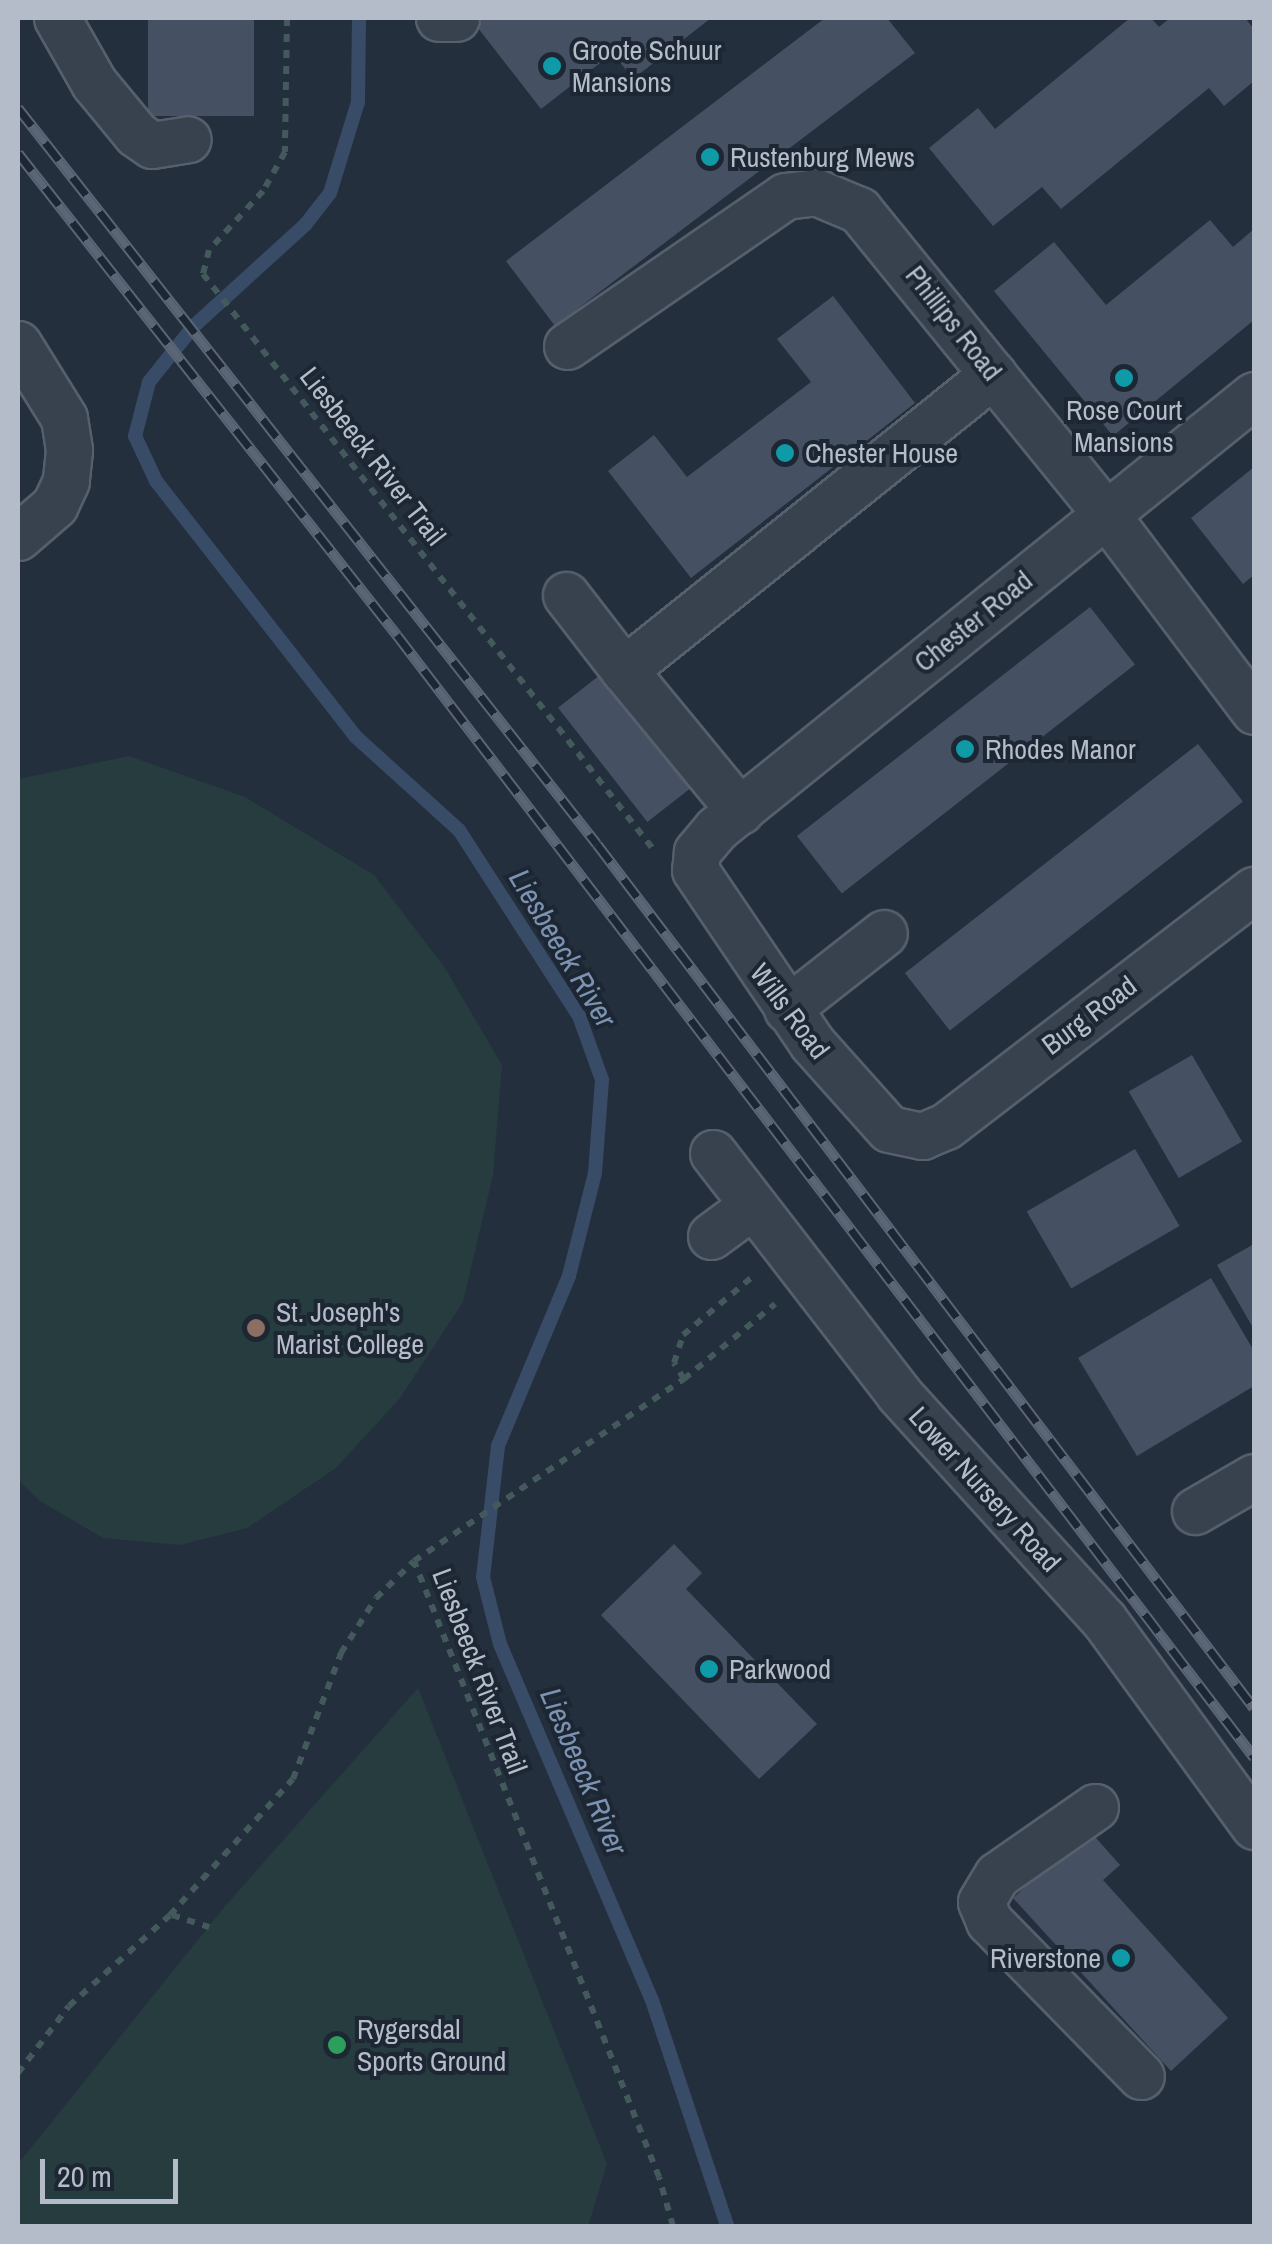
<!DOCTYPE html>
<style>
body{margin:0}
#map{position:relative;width:1272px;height:2244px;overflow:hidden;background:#242f3e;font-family:"Archivo Narrow",sans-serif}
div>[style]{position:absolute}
.green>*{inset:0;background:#263c3f}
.stream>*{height:14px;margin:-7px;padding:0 7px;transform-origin:7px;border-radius:7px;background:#394c67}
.building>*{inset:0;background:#455162;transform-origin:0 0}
.path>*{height:6px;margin-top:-3px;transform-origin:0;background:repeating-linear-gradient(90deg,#44595c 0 8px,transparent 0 16px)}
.roads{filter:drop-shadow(2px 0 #565f6c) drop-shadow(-2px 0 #565f6c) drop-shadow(0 2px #565f6c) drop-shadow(0 -2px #565f6c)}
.minor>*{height:45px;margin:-22.5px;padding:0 22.5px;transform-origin:22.5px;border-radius:22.5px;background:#38414e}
.rail>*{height:11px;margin-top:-5.5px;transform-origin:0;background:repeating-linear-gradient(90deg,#1d2633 0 22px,#5a6575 0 44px);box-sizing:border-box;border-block:2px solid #5a6575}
.dots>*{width:28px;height:28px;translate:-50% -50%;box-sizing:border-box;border:5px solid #1d2633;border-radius:50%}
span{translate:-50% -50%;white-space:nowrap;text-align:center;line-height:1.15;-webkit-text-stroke:8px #1d2633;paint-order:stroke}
.poi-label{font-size:28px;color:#b4bcc9}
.left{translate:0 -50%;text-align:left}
.right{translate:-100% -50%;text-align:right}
.street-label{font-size:28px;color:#b4bcc9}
.water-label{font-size:30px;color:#7c92b1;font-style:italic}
.frame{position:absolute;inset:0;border:20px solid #b4bcc9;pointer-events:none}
.scale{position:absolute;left:40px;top:2159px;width:138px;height:45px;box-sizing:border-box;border:5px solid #b4bcc9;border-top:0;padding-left:12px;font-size:30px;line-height:35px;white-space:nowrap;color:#b4bcc9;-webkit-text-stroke:8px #1d2633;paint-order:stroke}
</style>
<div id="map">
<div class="green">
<i style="clip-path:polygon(129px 756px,245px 797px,374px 875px,445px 968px,502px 1065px,493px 1175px,463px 1302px,400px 1398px,336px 1468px,247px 1528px,180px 1545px,103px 1538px,40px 1501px,18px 1480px,18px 779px)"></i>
<i style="clip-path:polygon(418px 1688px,607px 2164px,588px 2226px,18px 2226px,18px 2164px,226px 1905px)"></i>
</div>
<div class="stream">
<i style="left:359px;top:18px;width:84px;rotate:90.7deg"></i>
<i style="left:358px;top:102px;width:95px;rotate:107.1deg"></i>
<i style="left:330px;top:193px;width:39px;rotate:128deg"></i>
<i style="left:306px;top:224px;width:153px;rotate:137.7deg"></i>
<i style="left:193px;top:327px;width:70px;rotate:128.7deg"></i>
<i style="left:149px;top:382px;width:56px;rotate:104.5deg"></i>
<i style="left:135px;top:436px;width:50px;rotate:65deg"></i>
<i style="left:156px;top:481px;width:325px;rotate:52deg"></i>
<i style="left:356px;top:737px;width:139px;rotate:42.1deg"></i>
<i style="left:459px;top:830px;width:221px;rotate:57.2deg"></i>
<i style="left:579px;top:1016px;width:68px;rotate:70.2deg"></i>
<i style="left:602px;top:1080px;width:93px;rotate:94.3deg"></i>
<i style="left:595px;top:1173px;width:106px;rotate:104.2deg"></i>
<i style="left:569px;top:1276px;width:184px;rotate:112.7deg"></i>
<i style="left:498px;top:1446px;width:132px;rotate:96.5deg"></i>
<i style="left:483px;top:1577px;width:69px;rotate:75.8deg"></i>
<i style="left:500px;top:1644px;width:387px;rotate:66.9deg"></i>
<i style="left:652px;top:2000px;width:238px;rotate:71.6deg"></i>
</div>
<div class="building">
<i style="left:148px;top:18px;width:106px;height:98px"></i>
<i style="clip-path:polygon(711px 18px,633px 79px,613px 53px,541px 109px,471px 19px)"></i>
<i style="clip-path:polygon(825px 18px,887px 18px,915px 53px,555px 326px,506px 261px)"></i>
<i style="clip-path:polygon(1130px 18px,1151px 18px,1159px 27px,1170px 18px,1245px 18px,1254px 29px,1254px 81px,1224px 106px,1209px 88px,1061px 209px,1042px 187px,993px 226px,929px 148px,978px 108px,995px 129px)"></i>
<i style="clip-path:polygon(1210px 220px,1233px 247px,1254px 229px,1254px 320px,1113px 436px,994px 291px,1054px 242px,1106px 305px)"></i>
<i style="clip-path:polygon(833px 296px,915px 403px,691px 578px,608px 471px,654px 435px,687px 477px,811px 382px,777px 339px)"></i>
<i style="clip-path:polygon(1254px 467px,1254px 575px,1243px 584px,1191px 518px)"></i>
<i style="left:1090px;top:607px;width:73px;height:372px;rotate:52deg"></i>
<i style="left:614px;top:664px;width:145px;height:71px;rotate:52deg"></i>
<i style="left:1198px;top:744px;width:73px;height:372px;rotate:52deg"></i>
<i style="left:1192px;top:1055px;width:100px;height:73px;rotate:60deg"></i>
<i style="left:1135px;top:1149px;width:89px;height:125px;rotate:60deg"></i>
<i style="clip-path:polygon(1254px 1244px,1254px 1324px,1252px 1326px,1217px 1265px)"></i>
<i style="clip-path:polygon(1211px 1278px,1254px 1351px,1254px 1386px,1137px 1456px,1078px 1358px)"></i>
<i style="clip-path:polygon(674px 1544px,702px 1573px,686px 1589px,817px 1724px,759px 1779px,601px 1615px)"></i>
<i style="clip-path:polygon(1088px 1829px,1120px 1865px,1103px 1880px,1228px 2018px,1171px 2071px,1013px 1898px)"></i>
</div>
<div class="path">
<i style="left:287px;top:18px;width:134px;rotate:90.9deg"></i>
<i style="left:285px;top:152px;width:45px;rotate:119.4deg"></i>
<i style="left:263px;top:191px;width:80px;rotate:132.5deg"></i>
<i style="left:209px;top:250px;width:25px;rotate:104deg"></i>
<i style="left:203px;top:274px;width:730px;rotate:51.95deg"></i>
<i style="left:684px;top:1379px;width:19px;rotate:-122deg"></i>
<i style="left:674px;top:1363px;width:29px;rotate:-72deg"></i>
<i style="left:683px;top:1335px;width:89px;rotate:-40deg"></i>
<i style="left:172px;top:1915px;width:39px;rotate:18deg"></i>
<i style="left:18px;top:2073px;width:84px;rotate:-52.7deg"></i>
<i style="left:69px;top:2006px;width:136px;rotate:-42deg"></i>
<i style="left:170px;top:1915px;width:183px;rotate:-47.9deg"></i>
<i style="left:293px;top:1779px;width:135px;rotate:-69.1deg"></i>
<i style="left:341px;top:1653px;width:65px;rotate:-57.5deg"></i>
<i style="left:376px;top:1598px;width:53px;rotate:-44.2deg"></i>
<i style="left:673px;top:2226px;width:51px;rotate:-105.9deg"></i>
<i style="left:659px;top:2177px;width:663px;rotate:-111.69deg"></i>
<i style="left:414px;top:1561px;width:326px;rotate:-34deg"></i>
<i style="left:684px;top:1379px;width:118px;rotate:-39.5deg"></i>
</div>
<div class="roads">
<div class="minor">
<i style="left:57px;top:18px;width:75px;rotate:60.4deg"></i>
<i style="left:94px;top:83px;width:66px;rotate:50.5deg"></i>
<i style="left:136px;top:134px;width:19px;rotate:35deg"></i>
<i style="left:152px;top:145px;width:36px;rotate:-9deg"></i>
<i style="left:439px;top:18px;width:17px"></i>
<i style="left:18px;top:344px;width:87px;rotate:58.1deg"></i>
<i style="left:64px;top:418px;width:32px;rotate:81deg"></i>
<i style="left:69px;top:450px;width:31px;rotate:96deg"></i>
<i style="left:66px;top:481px;width:26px;rotate:115deg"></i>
<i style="left:55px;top:505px;width:49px;rotate:139.1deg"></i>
<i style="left:567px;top:346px;width:265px;rotate:-34.5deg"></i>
<i style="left:785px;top:196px;width:31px;rotate:-7deg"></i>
<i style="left:816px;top:192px;width:47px;rotate:22.7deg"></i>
<i style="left:859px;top:210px;width:390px;rotate:50.9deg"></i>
<i style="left:1105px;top:513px;width:248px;rotate:53deg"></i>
<i style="left:1254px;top:395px;width:691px;rotate:141.11deg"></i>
<i style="left:716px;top:829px;width:30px;rotate:130deg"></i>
<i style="left:697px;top:852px;width:18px;rotate:96deg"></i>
<i style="left:695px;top:870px;width:209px;rotate:55.9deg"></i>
<i style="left:812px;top:1043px;width:115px;rotate:48.2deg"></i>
<i style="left:889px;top:1129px;width:34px;rotate:12deg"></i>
<i style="left:922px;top:1136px;width:26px;rotate:-23deg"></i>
<i style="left:946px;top:1126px;width:388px;rotate:-37.5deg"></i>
<i style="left:566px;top:595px;width:95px;rotate:52.3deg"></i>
<i style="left:740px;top:811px;width:183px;rotate:-129.4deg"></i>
<i style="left:624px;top:670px;width:473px;rotate:-38.7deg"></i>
<i style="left:787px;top:1009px;width:123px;rotate:-38.1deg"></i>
<i style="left:713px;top:1153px;width:304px;rotate:52.3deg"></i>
<i style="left:899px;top:1394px;width:305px;rotate:47.8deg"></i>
<i style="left:1104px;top:1620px;width:255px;rotate:53.9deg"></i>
<i style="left:711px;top:1236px;width:52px;rotate:-36.4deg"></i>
<i style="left:1195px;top:1511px;width:68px;rotate:-30deg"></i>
<i style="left:1095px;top:1807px;width:119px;rotate:145.2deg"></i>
<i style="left:997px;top:1875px;width:31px;rotate:121deg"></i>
<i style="left:981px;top:1902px;width:21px;rotate:67deg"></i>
<i style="left:989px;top:1921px;width:217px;rotate:45.6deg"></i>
</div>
</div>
<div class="rail">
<i style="left:18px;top:108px;width:936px;rotate:51.81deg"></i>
<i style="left:597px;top:844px;width:1085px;rotate:52.75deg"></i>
<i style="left:18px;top:153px;width:613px;rotate:51.82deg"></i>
<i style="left:397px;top:635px;width:1412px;rotate:52.63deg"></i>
</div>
<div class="dots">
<i style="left:552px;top:66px;background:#0f9aa8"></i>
<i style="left:710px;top:157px;background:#0f9aa8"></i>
<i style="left:1124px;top:378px;background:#0f9aa8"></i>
<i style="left:785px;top:453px;background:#0f9aa8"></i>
<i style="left:965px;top:749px;background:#0f9aa8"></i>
<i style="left:256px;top:1328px;background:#8d6e63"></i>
<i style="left:709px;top:1669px;background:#0f9aa8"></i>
<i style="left:1121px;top:1958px;background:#0f9aa8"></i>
<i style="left:337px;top:2045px;background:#2e9e5b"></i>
</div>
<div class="poi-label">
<span class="left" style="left:572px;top:66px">Groote Schuur<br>Mansions</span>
<span class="left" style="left:730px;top:157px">Rustenburg Mews</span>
<span style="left:1124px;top:426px">Rose Court<br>Mansions</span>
<span class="left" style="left:805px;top:453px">Chester House</span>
<span class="left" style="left:985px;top:749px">Rhodes Manor</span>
<span class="left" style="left:276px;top:1328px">St. Joseph's<br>Marist College</span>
<span class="left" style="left:729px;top:1669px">Parkwood</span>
<span class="right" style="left:1101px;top:1958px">Riverstone</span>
<span class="left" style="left:357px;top:2045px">Rygersdal<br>Sports Ground</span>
</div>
<div class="street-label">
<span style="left:954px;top:323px;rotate:52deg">Phillips Road</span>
<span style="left:373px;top:456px;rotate:52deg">Liesbeeck River Trail</span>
<span style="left:973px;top:621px;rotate:-39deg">Chester Road</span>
<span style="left:790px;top:1011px;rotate:53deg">Wills Road</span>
<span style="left:1089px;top:1015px;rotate:-37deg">Burg Road</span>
<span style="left:985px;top:1489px;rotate:48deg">Lower Nursery Road</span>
<span style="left:480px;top:1671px;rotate:69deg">Liesbeeck River Trail</span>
</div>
<div class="water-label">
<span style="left:563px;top:948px;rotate:59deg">Liesbeeck River</span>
<span style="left:584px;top:1771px;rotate:67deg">Liesbeeck River</span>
</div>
<div class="frame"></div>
<div class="scale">20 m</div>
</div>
